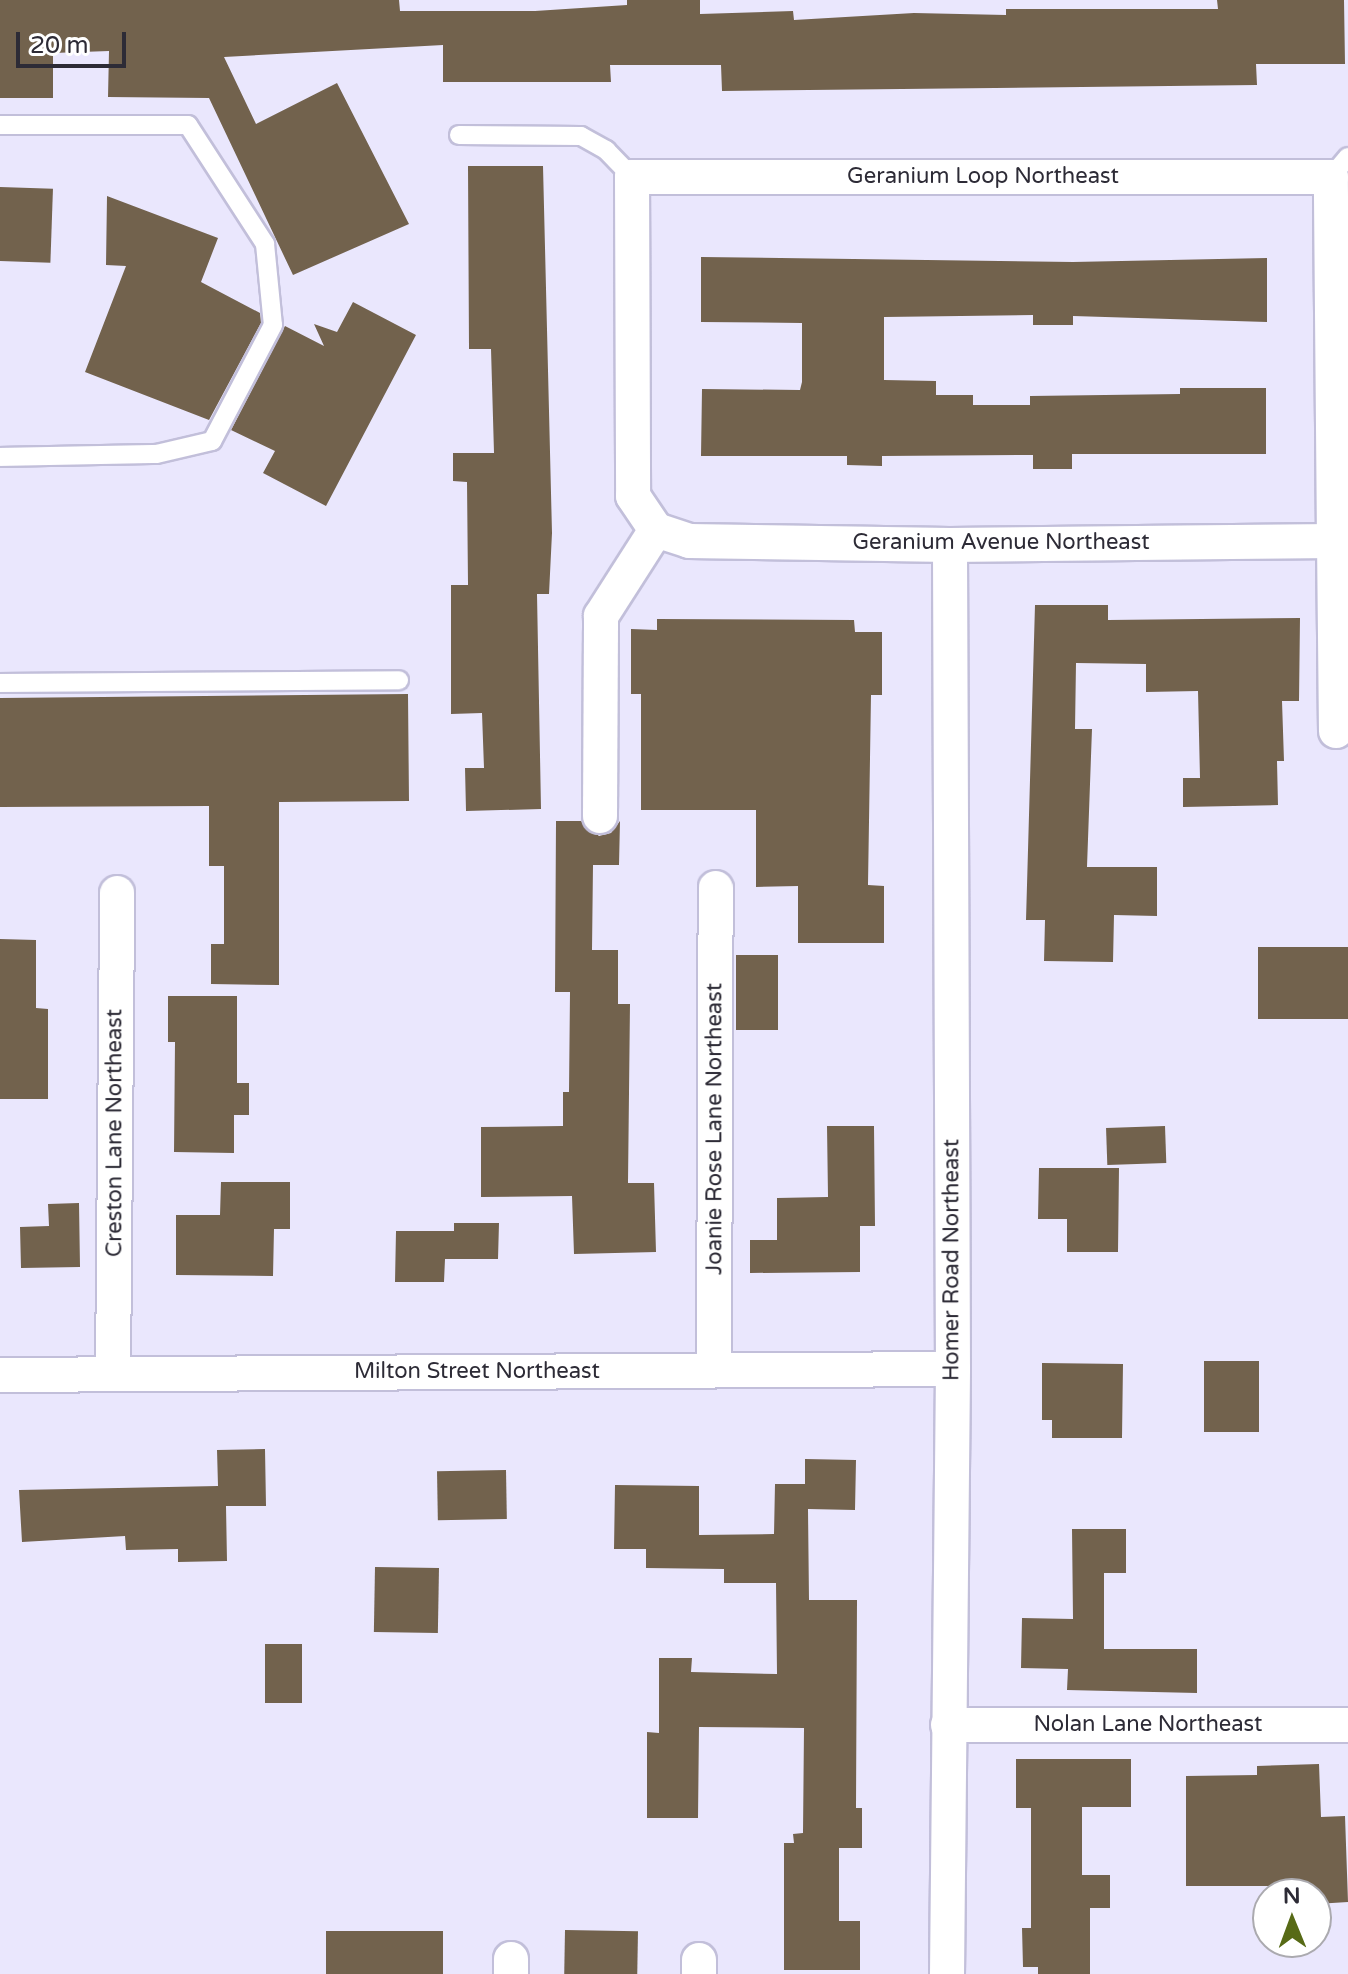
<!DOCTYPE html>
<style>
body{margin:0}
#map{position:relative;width:1348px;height:1974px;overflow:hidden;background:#eae7fd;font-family:"Varela Round",sans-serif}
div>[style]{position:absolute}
.building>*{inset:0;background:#72624d;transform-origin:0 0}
.roads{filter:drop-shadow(2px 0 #c2bfda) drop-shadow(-2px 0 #c2bfda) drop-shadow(0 2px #c2bfda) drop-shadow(0 -2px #c2bfda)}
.lane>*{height:18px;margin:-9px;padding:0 9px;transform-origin:9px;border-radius:9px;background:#fff}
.street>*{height:34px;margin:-17px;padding:0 17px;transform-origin:17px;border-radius:17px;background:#fff}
span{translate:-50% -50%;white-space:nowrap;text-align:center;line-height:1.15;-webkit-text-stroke:8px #fff;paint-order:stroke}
.street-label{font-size:22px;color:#2d2b36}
.north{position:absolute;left:1252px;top:1878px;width:80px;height:80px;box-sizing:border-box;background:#fff;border:2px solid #abaaaf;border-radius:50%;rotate:359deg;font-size:22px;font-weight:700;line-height:32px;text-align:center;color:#2d2b36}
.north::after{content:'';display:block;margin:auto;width:28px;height:36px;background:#576a16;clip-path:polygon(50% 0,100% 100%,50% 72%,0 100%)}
.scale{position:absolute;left:16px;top:32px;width:110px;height:36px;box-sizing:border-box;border:4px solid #2d2b36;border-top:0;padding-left:10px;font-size:24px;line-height:28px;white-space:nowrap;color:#2d2b36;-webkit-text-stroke:6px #fff;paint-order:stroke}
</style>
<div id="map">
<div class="building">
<i style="clip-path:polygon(0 0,399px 0,400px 11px,535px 11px,627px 5px,627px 0,700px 0,700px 14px,793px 11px,794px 20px,914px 13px,1006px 15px,1006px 9px,1218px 9px,1217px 0,1344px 0,1345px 64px,1256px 64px,1257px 85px,722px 91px,721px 65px,610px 65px,611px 82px,443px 82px,443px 45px,224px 57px,256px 124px,337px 83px,409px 224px,293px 275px,209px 98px,108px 97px,109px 51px,53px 53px,53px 98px,0 98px)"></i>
<i style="clip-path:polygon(468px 166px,543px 166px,552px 533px,549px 594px,537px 594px,541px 809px,466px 811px,465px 768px,484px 768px,482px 713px,451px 714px,451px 585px,468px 585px,467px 482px,453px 481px,453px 453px,494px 453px,491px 349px,469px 349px)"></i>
<i style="left:0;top:187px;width:53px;height:74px;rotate:2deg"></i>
<i style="clip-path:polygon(107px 196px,218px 238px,201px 282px,260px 313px,261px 323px,209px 420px,85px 372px,126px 266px,106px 265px)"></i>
<i style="clip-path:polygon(701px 257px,1073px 262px,1267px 258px,1267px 322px,1073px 316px,1073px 325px,1033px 325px,1033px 315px,884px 317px,884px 380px,936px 381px,936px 395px,973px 395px,973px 405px,1030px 405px,1030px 396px,1180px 394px,1180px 388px,1266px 388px,1266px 454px,1072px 454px,1072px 469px,1033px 469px,1033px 455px,882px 456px,882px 466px,847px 465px,847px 456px,701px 456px,702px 389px,800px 390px,802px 382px,802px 323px,701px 322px)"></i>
<i style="clip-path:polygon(353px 302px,416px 335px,326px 506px,263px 473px,275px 451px,231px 430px,285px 326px,324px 346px,314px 324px,337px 332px)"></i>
<i style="clip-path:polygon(1035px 605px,1108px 605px,1108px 620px,1300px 618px,1299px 701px,1282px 701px,1284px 761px,1277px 761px,1278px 805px,1183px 807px,1183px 778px,1200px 778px,1198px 691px,1146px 692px,1146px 664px,1076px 663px,1075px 729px,1092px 729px,1087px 867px,1157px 867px,1157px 916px,1114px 915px,1113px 962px,1044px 961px,1045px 920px,1026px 920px)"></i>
<i style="clip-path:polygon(657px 619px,854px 620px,855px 632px,882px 632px,882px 695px,871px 695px,868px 885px,884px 886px,884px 943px,798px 943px,798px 886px,756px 887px,756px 810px,641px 810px,641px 694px,631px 694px,631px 629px,657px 630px)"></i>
<i style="clip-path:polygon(408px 694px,409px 801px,279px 802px,279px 985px,211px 984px,211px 944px,224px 944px,224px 866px,209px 866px,209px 806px,0 807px,0 698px)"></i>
<i style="clip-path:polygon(556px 821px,581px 821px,599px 836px,611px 833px,620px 821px,619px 865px,593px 865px,592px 950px,618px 950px,618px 1004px,630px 1004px,628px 1183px,654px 1183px,656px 1252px,574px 1254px,572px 1196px,481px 1197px,481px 1127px,563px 1126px,563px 1092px,569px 1092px,570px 992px,555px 992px)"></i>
<i style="clip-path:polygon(0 939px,36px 940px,36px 1008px,48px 1009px,48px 1099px,0 1099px)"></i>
<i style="left:1348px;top:947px;width:72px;height:90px;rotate:90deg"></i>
<i style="left:736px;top:955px;width:42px;height:75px"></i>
<i style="clip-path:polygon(168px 996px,237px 996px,237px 1083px,249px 1083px,249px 1115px,234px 1115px,234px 1153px,174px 1152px,175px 1042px,168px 1042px)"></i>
<i style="clip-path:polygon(827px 1126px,874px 1126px,875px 1226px,860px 1226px,860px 1272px,750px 1273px,750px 1240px,777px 1240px,777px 1198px,828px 1197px)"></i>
<i style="left:1165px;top:1126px;width:37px;height:59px;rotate:88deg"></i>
<i style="clip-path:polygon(1039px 1168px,1119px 1168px,1118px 1252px,1067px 1252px,1067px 1219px,1038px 1219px)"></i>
<i style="clip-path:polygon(221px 1182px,290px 1182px,290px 1229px,274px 1229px,273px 1276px,176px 1275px,176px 1215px,220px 1215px)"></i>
<i style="clip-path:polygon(79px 1203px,80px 1267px,21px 1268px,20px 1227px,49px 1226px,48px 1204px)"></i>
<i style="clip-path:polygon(454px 1223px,499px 1223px,498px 1259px,445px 1259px,444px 1282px,395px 1282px,396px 1231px,454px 1231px)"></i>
<i style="left:1204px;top:1361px;width:55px;height:71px"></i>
<i style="clip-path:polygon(1042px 1363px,1123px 1364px,1122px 1438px,1052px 1438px,1052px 1420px,1042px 1420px)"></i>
<i style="clip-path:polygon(265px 1449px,266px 1506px,226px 1506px,227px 1561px,178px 1562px,178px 1549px,126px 1550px,125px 1536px,22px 1542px,19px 1490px,218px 1486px,217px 1450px)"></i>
<i style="clip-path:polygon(805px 1459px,856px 1460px,855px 1510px,808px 1509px,809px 1600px,857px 1600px,856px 1808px,862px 1808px,862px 1848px,839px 1848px,839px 1921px,860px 1921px,860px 1970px,784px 1970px,784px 1843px,794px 1843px,793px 1834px,803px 1833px,804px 1728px,699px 1727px,698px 1818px,647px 1818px,647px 1732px,659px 1733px,659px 1658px,692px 1658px,691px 1672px,777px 1674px,776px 1583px,724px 1583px,724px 1569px,646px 1568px,646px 1549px,614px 1549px,615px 1485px,699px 1486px,699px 1535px,774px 1534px,775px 1484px,805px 1484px)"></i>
<i style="left:506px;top:1470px;width:49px;height:69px;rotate:89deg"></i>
<i style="clip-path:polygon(1072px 1529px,1126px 1529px,1126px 1573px,1104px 1573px,1104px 1649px,1197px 1649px,1197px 1693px,1067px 1690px,1068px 1669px,1021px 1668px,1022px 1618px,1073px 1619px)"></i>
<i style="left:375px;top:1567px;width:64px;height:65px;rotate:1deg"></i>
<i style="left:265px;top:1644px;width:37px;height:59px"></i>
<i style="clip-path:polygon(1016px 1759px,1131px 1759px,1131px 1807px,1082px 1807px,1082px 1875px,1110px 1875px,1110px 1908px,1090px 1908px,1090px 1974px,1038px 1974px,1038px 1967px,1023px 1967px,1022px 1928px,1031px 1928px,1031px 1808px,1016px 1808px)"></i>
<i style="clip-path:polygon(1319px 1764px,1321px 1817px,1345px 1816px,1348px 1902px,1316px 1904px,1316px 1894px,1287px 1894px,1287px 1886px,1186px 1886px,1186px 1776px,1257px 1775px,1257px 1766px)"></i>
<i style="left:565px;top:1930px;width:73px;height:44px;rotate:1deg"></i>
<i style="left:443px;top:1931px;width:43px;height:117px;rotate:90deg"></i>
</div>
<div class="roads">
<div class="lane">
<i style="left:0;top:125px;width:188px"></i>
<i style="left:188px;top:125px;width:142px;rotate:57.1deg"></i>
<i style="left:265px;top:244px;width:81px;rotate:84.4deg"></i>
<i style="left:273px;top:325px;width:131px;rotate:117.7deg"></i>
<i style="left:212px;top:441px;width:57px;rotate:166.9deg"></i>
<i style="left:156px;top:454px;width:156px;rotate:178.9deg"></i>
<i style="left:459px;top:135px;width:122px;rotate:0.5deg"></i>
<i style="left:581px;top:136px;width:29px;rotate:29deg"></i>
<i style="left:606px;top:150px;width:37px;rotate:46deg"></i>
<i style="left:1331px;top:177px;width:26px;rotate:-50deg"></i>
<i style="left:0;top:683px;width:399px;rotate:-0.4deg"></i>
</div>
<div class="street">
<i style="left:1336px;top:731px;width:190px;rotate:-90.6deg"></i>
<i style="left:1334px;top:541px;width:364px;rotate:-90.5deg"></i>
<i style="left:1331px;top:177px;width:699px;rotate:180deg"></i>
<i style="left:632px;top:177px;width:319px;rotate:89.8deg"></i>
<i style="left:633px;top:496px;width:41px;rotate:55.9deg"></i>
<i style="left:656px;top:530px;width:35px;rotate:18deg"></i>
<i style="left:689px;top:541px;width:261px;rotate:0.9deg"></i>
<i style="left:950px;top:545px;width:384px;rotate:-0.6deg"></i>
<i style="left:1334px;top:541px;width:14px"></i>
<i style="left:600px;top:816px;width:200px;rotate:-89.7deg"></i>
<i style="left:601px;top:616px;width:102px;rotate:-57.4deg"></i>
<i style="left:714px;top:1370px;width:482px;rotate:-89.8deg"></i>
<i style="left:113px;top:1374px;width:481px;rotate:-89.5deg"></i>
<i style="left:0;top:1375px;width:953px;rotate:-0.36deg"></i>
<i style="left:948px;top:1725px;width:400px"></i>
<i style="left:511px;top:1974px;width:15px;rotate:-90deg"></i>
<i style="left:699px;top:1974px;width:14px;rotate:-90deg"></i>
<i style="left:947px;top:1974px;width:605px;rotate:-89.43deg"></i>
<i style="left:953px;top:1369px;width:824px;rotate:-90.21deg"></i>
</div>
</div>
<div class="street-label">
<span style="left:983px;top:177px">Geranium Loop Northeast</span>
<span style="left:1001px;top:543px">Geranium Avenue Northeast</span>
<span style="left:715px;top:1129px;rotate:-90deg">Joanie Rose Lane Northeast</span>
<span style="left:115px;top:1133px;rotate:-90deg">Creston Lane Northeast</span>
<span style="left:952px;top:1260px;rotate:-90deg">Homer Road Northeast</span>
<span style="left:477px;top:1372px">Milton Street Northeast</span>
<span style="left:1148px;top:1725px">Nolan Lane Northeast</span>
</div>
<div class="north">N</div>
<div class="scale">20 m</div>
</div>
